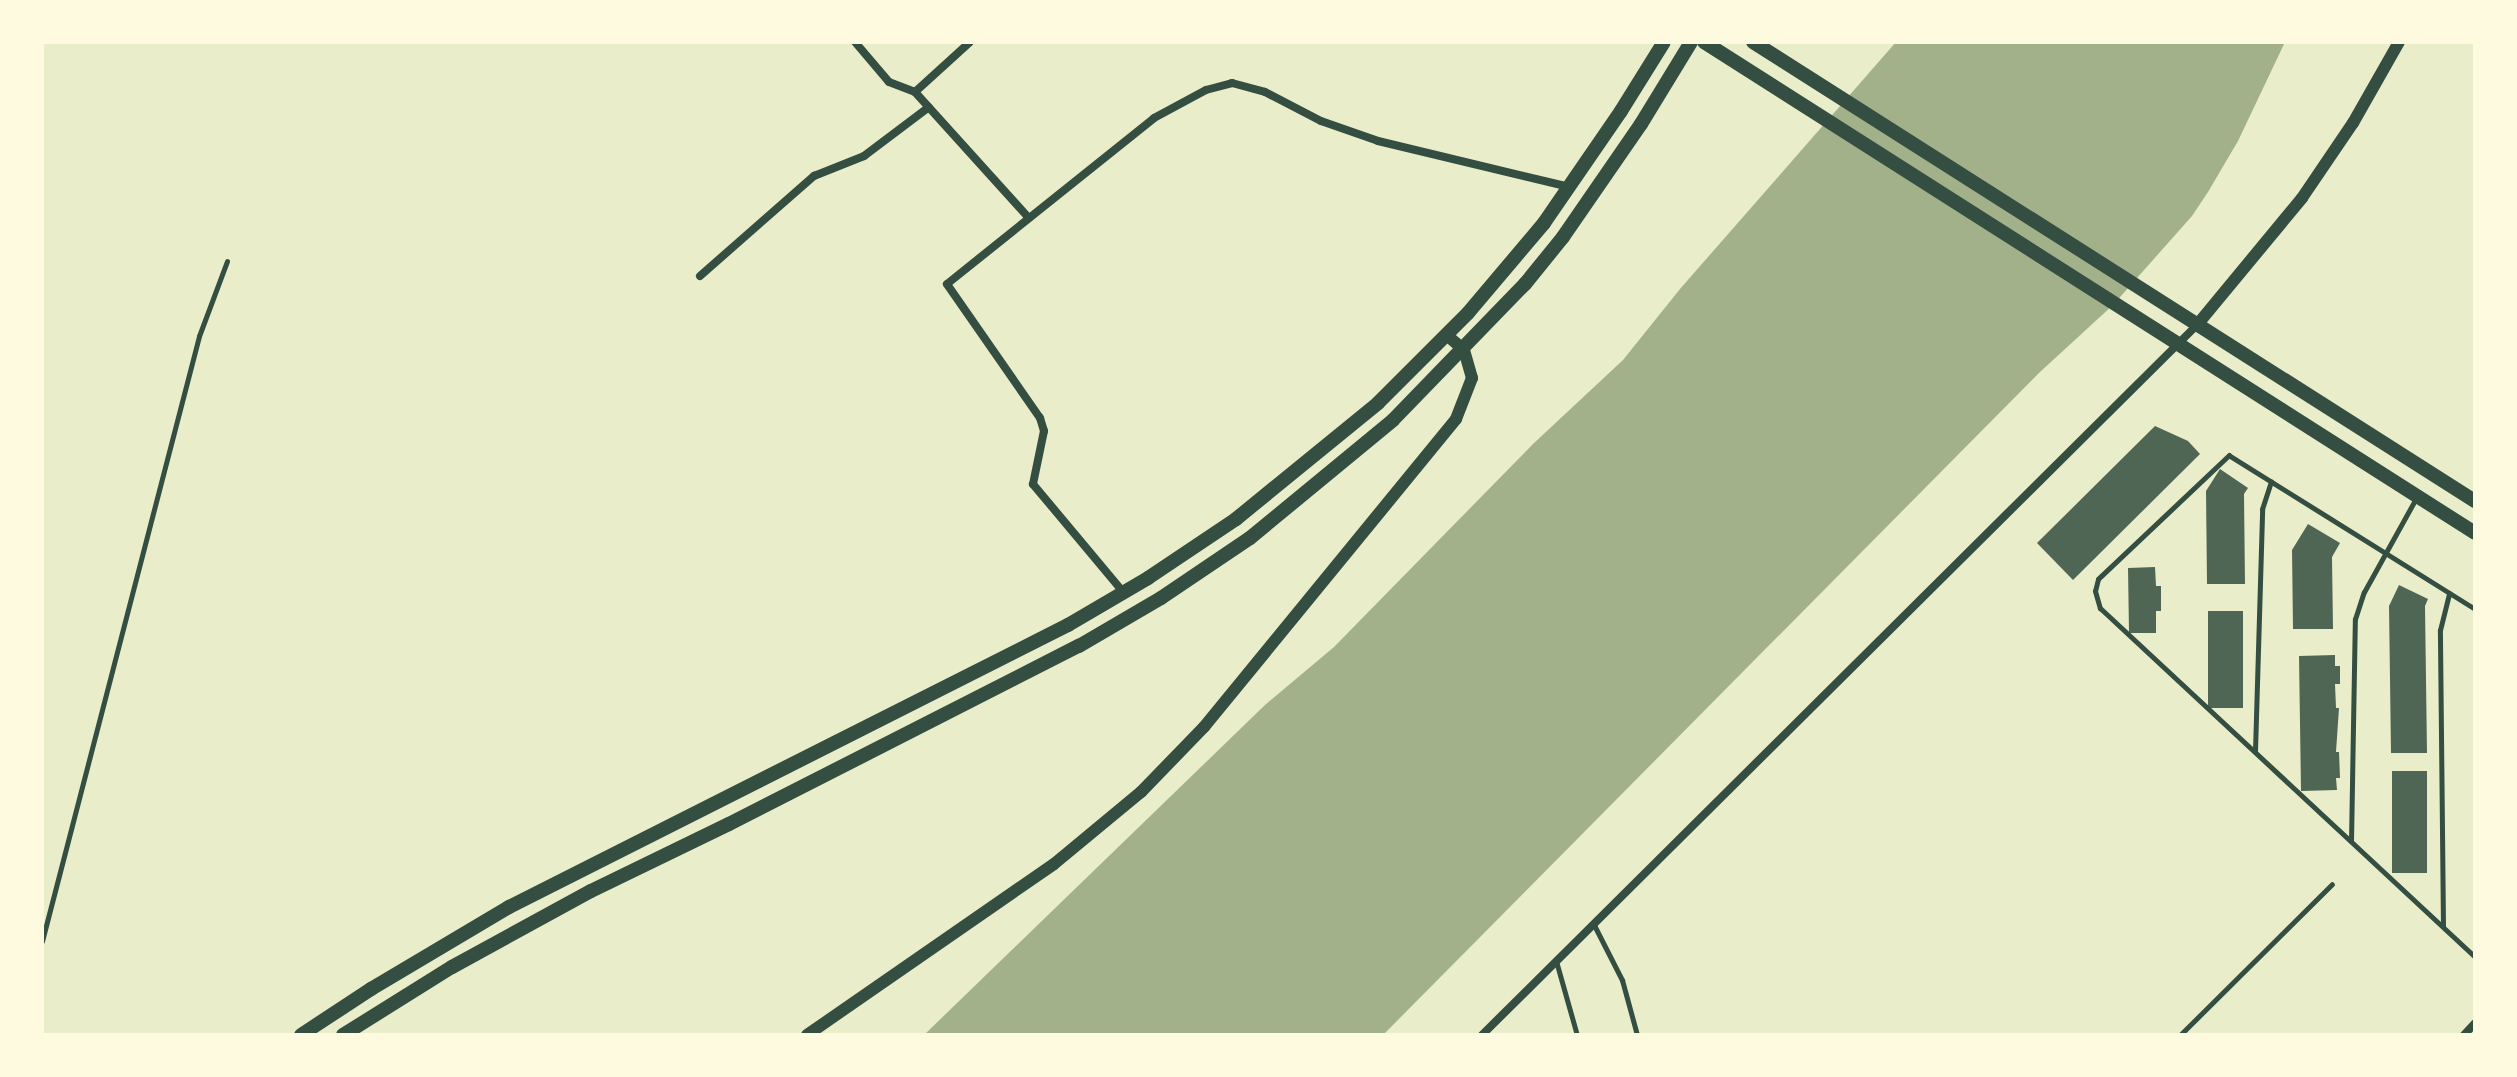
<!DOCTYPE html>
<style>
body{margin:0}
#map{position:relative;width:2517px;height:1077px;overflow:hidden;background:#e9edc9;font-family:Ubuntu,sans-serif}
div>[style]{position:absolute}
.water>*{inset:0;background:#a3b18a}
.building>*{inset:0;background:#4f6655;transform-origin:0 0}
.service>*{height:5px;margin:-2.5px;padding:0 2.5px;transform-origin:2.5px;border-radius:2.5px;background:#344e41}
.minor>*{height:8px;margin:-4px;padding:0 4px;transform-origin:4px;border-radius:4px;background:#344e41}
.tertiary>*{height:12px;margin:-6px;padding:0 6px;transform-origin:6px;border-radius:6px;background:#344e41}
.secondary>*{height:14px;margin:-7px;padding:0 7px;transform-origin:7px;border-radius:7px;background:#344e41}
span{translate:-50% -50%;white-space:nowrap;text-align:center;line-height:1.15;-webkit-text-stroke:7px #fefae0;paint-order:stroke}
.frame{position:absolute;inset:0;border:44px solid #fefae0;pointer-events:none}
</style>
<div id="map">
<div class="water">
<i style="clip-path:polygon(1896px 42px,2285px 42px,2238px 141px,2208px 192px,2192px 216px,2113px 305px,2040px 372px,1383px 1035px,924px 1035px,1265px 705px,1334px 647px,1533px 444px,1623px 360px,1680px 289px)"></i>
</div>
<div class="building">
<i style="clip-path:polygon(2155px 426px,2188px 441px,2200px 454px,2073px 580px,2037px 543px)"></i>
<i style="clip-path:polygon(2220px 469px,2248px 488px,2244px 494px,2245px 584px,2207px 584px,2206px 491px)"></i>
<i style="clip-path:polygon(2308px 524px,2340px 543px,2332px 557px,2333px 629px,2293px 629px,2292px 550px)"></i>
<i style="clip-path:polygon(2155px 567px,2156px 586px,2161px 586px,2161px 611px,2156px 611px,2156px 633px,2129px 633px,2128px 568px)"></i>
<i style="clip-path:polygon(2399px 585px,2428px 599px,2425px 606px,2427px 753px,2391px 753px,2389px 606px)"></i>
<i style="left:2208px;top:611px;width:35px;height:97px"></i>
<i style="clip-path:polygon(2335px 655px,2335px 666px,2340px 666px,2340px 684px,2335px 684px,2336px 708px,2339px 708px,2336px 752px,2339px 752px,2340px 778px,2336px 778px,2337px 790px,2301px 791px,2299px 656px)"></i>
<i style="left:2392px;top:771px;width:35px;height:102px"></i>
</div>
<div class="service">
<i style="left:2475px;top:609px;width:290px;rotate:-148deg"></i>
<i style="left:2229px;top:455px;width:180px;rotate:136.6deg"></i>
<i style="left:2098px;top:579px;width:12px;rotate:104deg"></i>
<i style="left:2095px;top:591px;width:18px;rotate:74deg"></i>
<i style="left:2100px;top:608px;width:512px;rotate:42.94deg"></i>
<i style="left:2255px;top:751px;width:242px;rotate:-88.3deg"></i>
<i style="left:2262px;top:509px;width:29px;rotate:-72deg"></i>
<i style="left:2351px;top:841px;width:222px;rotate:-89deg"></i>
<i style="left:2355px;top:619px;width:28px;rotate:-72deg"></i>
<i style="left:2364px;top:592px;width:107px;rotate:-61deg"></i>
<i style="left:1594px;top:925px;width:62px;rotate:63deg"></i>
<i style="left:1622px;top:980px;width:57px;rotate:74.7deg"></i>
<i style="left:2443px;top:926px;width:296px;rotate:-90.6deg"></i>
<i style="left:2440px;top:630px;width:38px;rotate:-76deg"></i>
<i style="left:42px;top:941px;width:625px;rotate:-75.45deg"></i>
<i style="left:199px;top:336px;width:80px;rotate:-69.5deg"></i>
<i style="left:1556px;top:961px;width:77px;rotate:74.2deg"></i>
<i style="left:2180px;top:1035px;width:214px;rotate:-44.8deg"></i>
</div>
<div class="minor">
<i style="left:855px;top:42px;width:52px;rotate:49.6deg"></i>
<i style="left:889px;top:82px;width:28px;rotate:21deg"></i>
<i style="left:915px;top:92px;width:170px;rotate:47.9deg"></i>
<i style="left:915px;top:92px;width:74px;rotate:-42.3deg"></i>
<i style="left:700px;top:276px;width:152px;rotate:-41.3deg"></i>
<i style="left:814px;top:176px;width:54px;rotate:-21.8deg"></i>
<i style="left:864px;top:156px;width:81px;rotate:-37deg"></i>
<i style="left:1124px;top:593px;width:142px;rotate:-129.9deg"></i>
<i style="left:1033px;top:484px;width:54px;rotate:-78.3deg"></i>
<i style="left:1044px;top:431px;width:14px;rotate:-107deg"></i>
<i style="left:1040px;top:418px;width:163px;rotate:-124.8deg"></i>
<i style="left:947px;top:284px;width:265px;rotate:-38.7deg"></i>
<i style="left:1154px;top:118px;width:59px;rotate:-28.3deg"></i>
<i style="left:1206px;top:90px;width:27px;rotate:-15deg"></i>
<i style="left:1232px;top:83px;width:34px;rotate:15deg"></i>
<i style="left:1265px;top:92px;width:63px;rotate:27.4deg"></i>
<i style="left:1321px;top:121px;width:60px;rotate:19.3deg"></i>
<i style="left:1378px;top:141px;width:196px;rotate:13.5deg"></i>
<i style="left:1482px;top:1035px;width:1008px;rotate:-44.8deg"></i>
<i style="left:2464px;top:1035px;width:16px;rotate:-47deg"></i>
</div>
<div class="tertiary">
<i style="left:2197px;top:325px;width:165px;rotate:-50.4deg"></i>
<i style="left:2302px;top:198px;width:91px;rotate:-55.8deg"></i>
<i style="left:2353px;top:123px;width:93px;rotate:-60.4deg"></i>
<i style="left:807px;top:1035px;width:300px;rotate:-34.7deg"></i>
<i style="left:1054px;top:864px;width:113px;rotate:-39.6deg"></i>
<i style="left:1141px;top:792px;width:91px;rotate:-45.9deg"></i>
<i style="left:1204px;top:727px;width:398px;rotate:-50.7deg"></i>
<i style="left:1456px;top:419px;width:44px;rotate:-68.7deg"></i>
<i style="left:1472px;top:378px;width:29px;rotate:-106deg"></i>
<i style="left:1464px;top:350px;width:23px;rotate:-139deg"></i>
</div>
<div class="secondary">
<i style="left:1704px;top:42px;width:914px;rotate:32.49deg"></i>
<i style="left:1753px;top:42px;width:856px;rotate:32.45deg"></i>
<i style="left:301px;top:1035px;width:84px;rotate:-33.3deg"></i>
<i style="left:371px;top:989px;width:161px;rotate:-30.7deg"></i>
<i style="left:509px;top:907px;width:626px;rotate:-26.77deg"></i>
<i style="left:1068px;top:625px;width:93px;rotate:-30.4deg"></i>
<i style="left:1148px;top:578px;width:106px;rotate:-33.8deg"></i>
<i style="left:1236px;top:519px;width:183px;rotate:-39.2deg"></i>
<i style="left:1378px;top:403px;width:127px;rotate:-45deg"></i>
<i style="left:1468px;top:313px;width:118px;rotate:-49.8deg"></i>
<i style="left:1544px;top:223px;width:136px;rotate:-55.5deg"></i>
<i style="left:1621px;top:111px;width:81px;rotate:-58.1deg"></i>
<i style="left:343px;top:1035px;width:128px;rotate:-32deg"></i>
<i style="left:452px;top:967px;width:158px;rotate:-28.7deg"></i>
<i style="left:591px;top:891px;width:153px;rotate:-25.9deg"></i>
<i style="left:729px;top:824px;width:393px;rotate:-27deg"></i>
<i style="left:1079px;top:646px;width:95px;rotate:-30.3deg"></i>
<i style="left:1161px;top:598px;width:107px;rotate:-34deg"></i>
<i style="left:1250px;top:538px;width:185px;rotate:-39.5deg"></i>
<i style="left:1393px;top:420px;width:190px;rotate:-45.9deg"></i>
<i style="left:1525px;top:284px;width:60px;rotate:-51deg"></i>
<i style="left:1563px;top:237px;width:137px;rotate:-55.4deg"></i>
<i style="left:1641px;top:124px;width:96px;rotate:-58.6deg"></i>
</div>
<div class="frame"></div>
</div>
